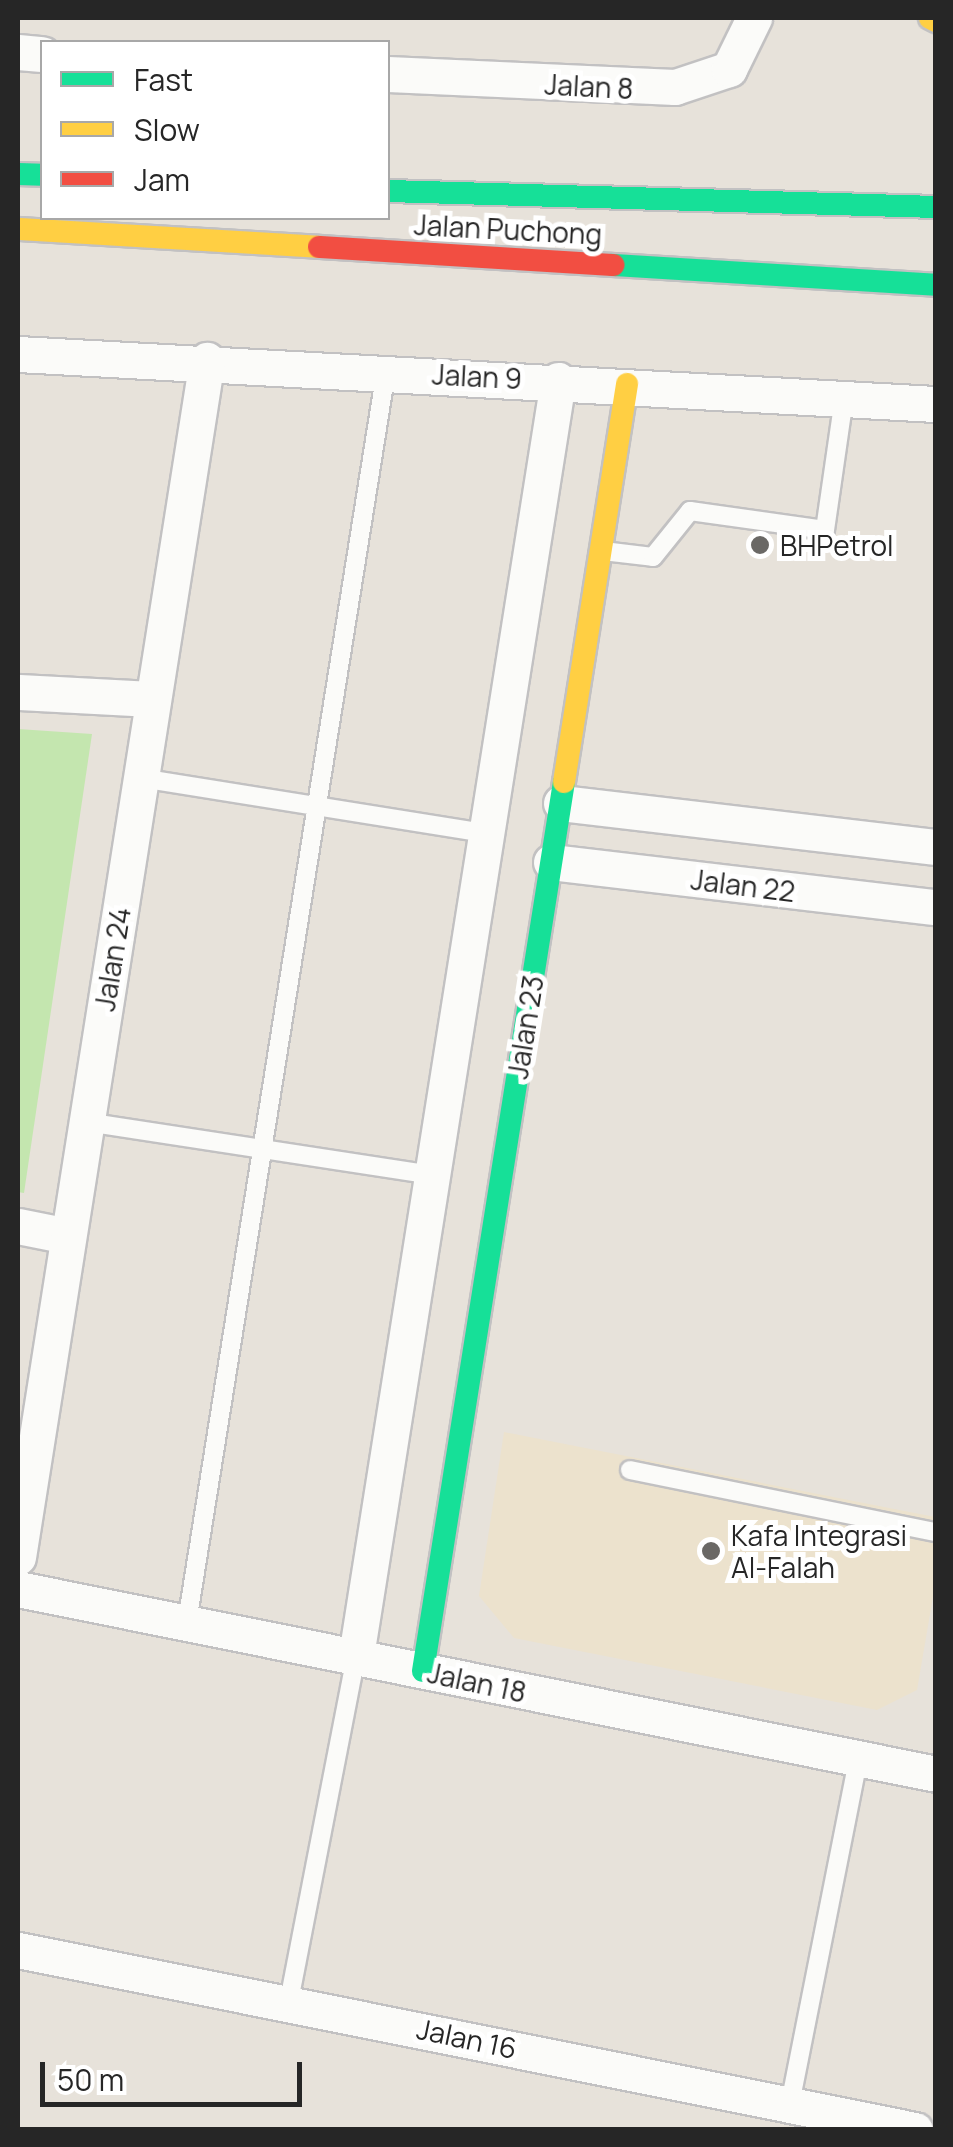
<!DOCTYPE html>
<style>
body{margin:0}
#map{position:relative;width:953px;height:2147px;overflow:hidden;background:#e7e2da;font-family:Manrope,sans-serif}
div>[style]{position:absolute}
.education>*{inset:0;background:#ece2cd}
.green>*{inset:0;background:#c4e6af}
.roads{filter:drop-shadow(2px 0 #c2c1c2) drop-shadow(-2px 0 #c2c1c2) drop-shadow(0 2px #c2c1c2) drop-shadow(0 -2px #c2c1c2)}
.lane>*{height:18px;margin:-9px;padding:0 9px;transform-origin:9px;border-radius:9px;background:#fbfbf9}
.street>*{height:35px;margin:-17.5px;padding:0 17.5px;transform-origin:17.5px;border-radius:17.5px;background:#fbfbf9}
.fast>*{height:22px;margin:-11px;padding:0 11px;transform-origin:11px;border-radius:11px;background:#16e098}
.slow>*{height:22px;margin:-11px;padding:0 11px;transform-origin:11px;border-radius:11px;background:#ffcf43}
.jam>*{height:22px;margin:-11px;padding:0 11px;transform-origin:11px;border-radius:11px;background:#f24e42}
.dots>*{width:28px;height:28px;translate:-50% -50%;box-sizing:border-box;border:5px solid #fff;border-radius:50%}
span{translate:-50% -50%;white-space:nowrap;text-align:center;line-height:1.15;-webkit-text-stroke:10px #fff;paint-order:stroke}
.street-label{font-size:28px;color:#262626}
.poi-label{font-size:28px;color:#262626}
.left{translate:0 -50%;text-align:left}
.frame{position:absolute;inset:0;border:20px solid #262626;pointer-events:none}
.legend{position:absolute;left:40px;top:40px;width:350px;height:180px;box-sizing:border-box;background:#fff;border:2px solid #a8a8a8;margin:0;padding:12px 18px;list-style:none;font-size:30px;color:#262626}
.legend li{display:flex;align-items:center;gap:20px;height:50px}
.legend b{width:50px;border:2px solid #a8a8a8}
.scale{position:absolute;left:40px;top:2062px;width:262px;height:45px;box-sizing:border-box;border:5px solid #262626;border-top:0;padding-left:12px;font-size:30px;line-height:35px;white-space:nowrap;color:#262626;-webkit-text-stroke:8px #fff;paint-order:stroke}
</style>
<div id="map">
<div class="education">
<i style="clip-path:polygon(504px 1432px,935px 1517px,935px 1585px,917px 1690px,877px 1710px,514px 1638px,479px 1596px)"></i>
</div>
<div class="green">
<i style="clip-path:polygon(18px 729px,92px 734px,24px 1193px,18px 1192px)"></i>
</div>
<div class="roads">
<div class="lane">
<i style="left:603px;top:551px;width:50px;rotate:6.8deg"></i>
<i style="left:653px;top:557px;width:59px;rotate:-51.2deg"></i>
<i style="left:690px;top:511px;width:136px;rotate:8deg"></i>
<i style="left:825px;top:530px;width:133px;rotate:-81.8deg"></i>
<i style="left:141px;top:778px;width:349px;rotate:9.1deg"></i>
<i style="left:86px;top:1122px;width:349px;rotate:8.7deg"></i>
<i style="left:630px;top:1470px;width:312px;rotate:11.5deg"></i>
<i style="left:187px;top:1622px;width:1267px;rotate:-80.96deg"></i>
<i style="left:289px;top:2001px;width:351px;rotate:-79deg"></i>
<i style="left:790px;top:2104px;width:350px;rotate:-78.8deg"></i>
</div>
<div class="street">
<i style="left:18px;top:52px;width:24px;rotate:5deg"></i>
<i style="left:388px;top:74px;width:287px;rotate:2.6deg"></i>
<i style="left:675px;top:87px;width:57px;rotate:-18.4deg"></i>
<i style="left:729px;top:69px;width:57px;rotate:-63.9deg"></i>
<i style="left:18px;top:354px;width:919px;rotate:3.12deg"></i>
<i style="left:18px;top:692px;width:135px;rotate:3deg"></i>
<i style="left:561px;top:803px;width:378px;rotate:6.7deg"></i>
<i style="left:551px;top:862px;width:388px;rotate:6.7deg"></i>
<i style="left:18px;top:1226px;width:51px;rotate:11.3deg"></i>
<i style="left:18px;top:1557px;width:1212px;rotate:-81.03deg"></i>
<i style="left:18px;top:1589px;width:936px;rotate:11.39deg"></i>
<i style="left:356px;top:1656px;width:1292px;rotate:-81deg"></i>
<i style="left:18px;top:1950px;width:915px;rotate:11.35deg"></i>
</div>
<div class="fast">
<i style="left:18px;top:174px;width:24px;rotate:2deg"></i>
<i style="left:388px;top:191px;width:548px;rotate:1.67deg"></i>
<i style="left:613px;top:265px;width:324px;rotate:3.5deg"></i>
<i style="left:423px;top:1671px;width:900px;rotate:-80.99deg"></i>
</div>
<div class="slow">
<i style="left:930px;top:18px;width:7px;rotate:27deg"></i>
<i style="left:18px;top:229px;width:302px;rotate:3.4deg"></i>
<i style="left:564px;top:782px;width:403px;rotate:-81deg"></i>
</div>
<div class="jam">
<i style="left:319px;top:247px;width:295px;rotate:3.5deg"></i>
</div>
</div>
<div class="dots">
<i style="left:760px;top:545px;background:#6a6865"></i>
<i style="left:711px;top:1551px;background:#6a6865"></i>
</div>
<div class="street-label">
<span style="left:589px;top:86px;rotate:3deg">Jalan 8</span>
<span style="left:508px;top:229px;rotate:3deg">Jalan Puchong</span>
<span style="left:477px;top:376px;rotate:3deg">Jalan 9</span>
<span style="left:743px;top:885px;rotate:7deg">Jalan 22</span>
<span style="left:112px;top:959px;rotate:-81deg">Jalan 24</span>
<span style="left:525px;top:1027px;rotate:-81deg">Jalan 23</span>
<span style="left:477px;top:1682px;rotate:12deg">Jalan 18</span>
<span style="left:467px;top:2038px;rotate:12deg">Jalan 16</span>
</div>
<div class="poi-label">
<span class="left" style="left:780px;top:545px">BHPetrol</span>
<span class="left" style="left:731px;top:1551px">Kafa Integrasi<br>Al-Falah</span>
</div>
<div class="frame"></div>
<ul class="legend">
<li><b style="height:12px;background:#16e098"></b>Fast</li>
<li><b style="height:12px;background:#ffcf43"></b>Slow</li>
<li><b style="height:12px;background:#f24e42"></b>Jam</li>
</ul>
<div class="scale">50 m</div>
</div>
